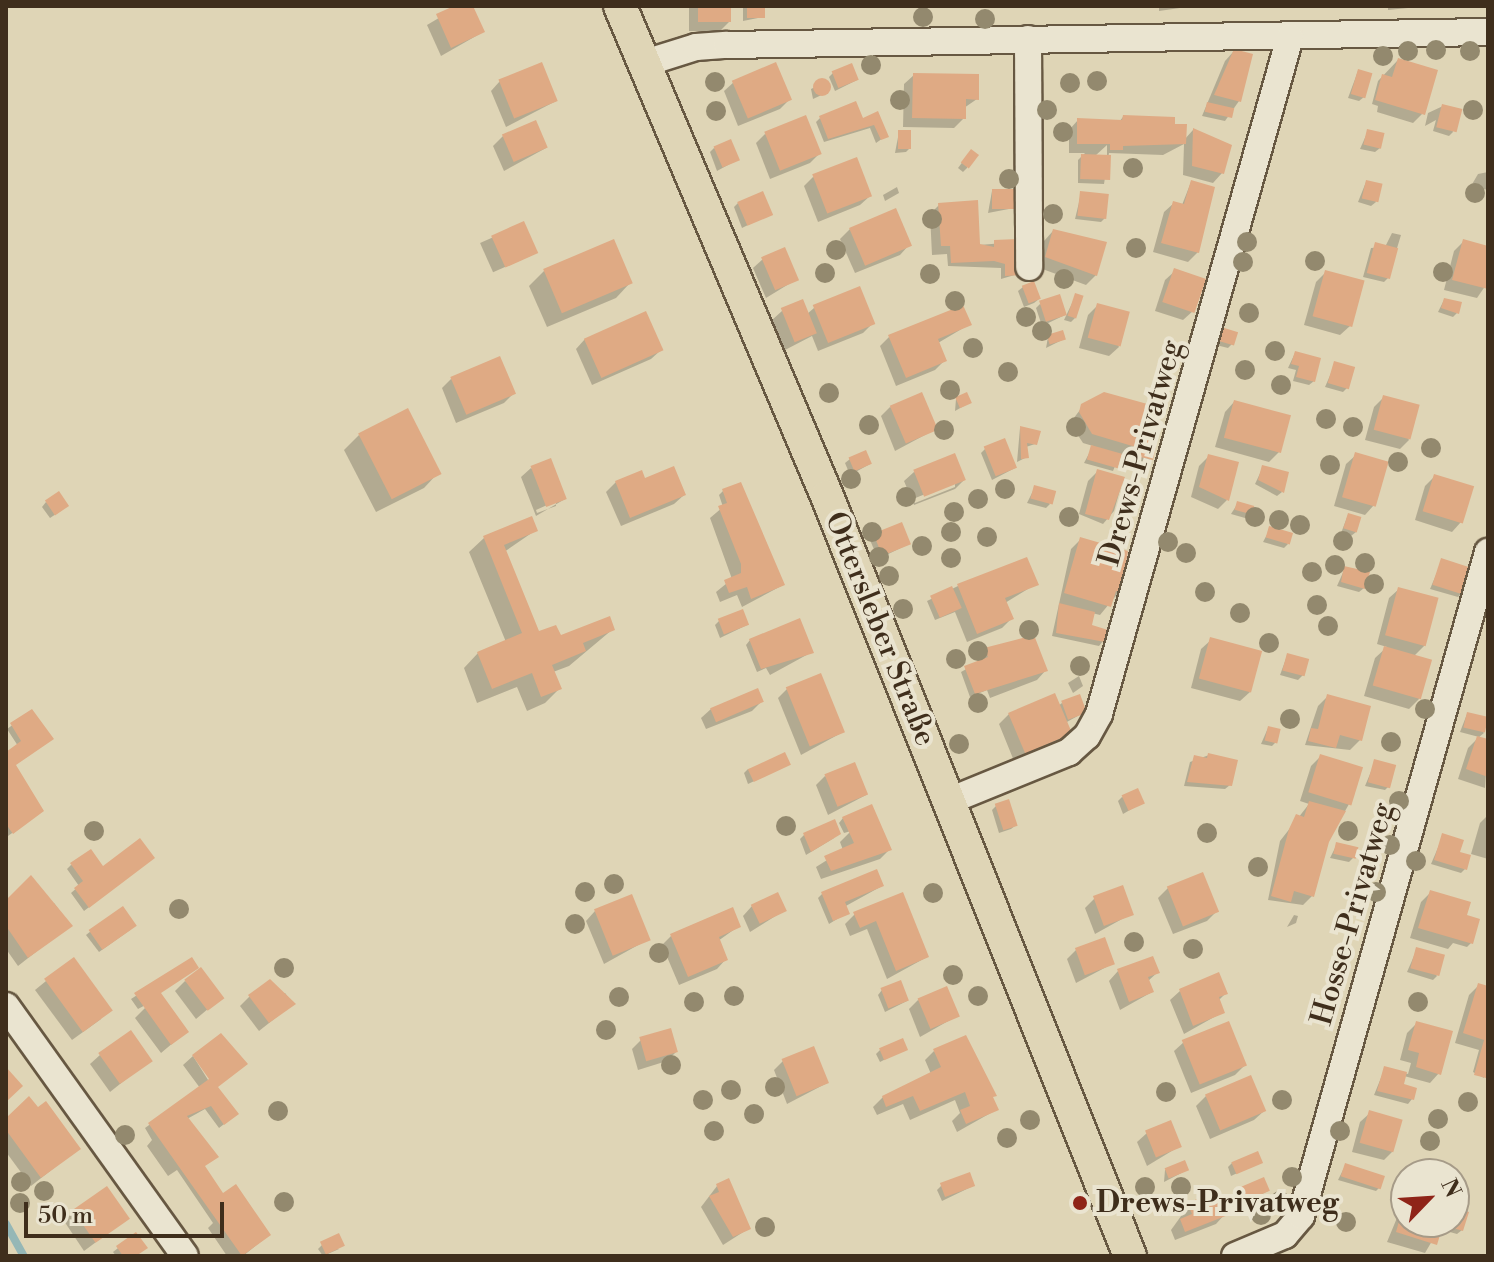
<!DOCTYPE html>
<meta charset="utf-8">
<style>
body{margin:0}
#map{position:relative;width:1494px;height:1262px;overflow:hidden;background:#dfd5b6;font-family:"Libre Bodoni",serif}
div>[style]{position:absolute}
.shadow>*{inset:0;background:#0003;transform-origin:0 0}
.stream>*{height:8px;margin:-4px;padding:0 4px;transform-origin:4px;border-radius:4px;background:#95b7b6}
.building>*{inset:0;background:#dfaa84;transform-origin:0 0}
.round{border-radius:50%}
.roads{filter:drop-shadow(2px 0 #675842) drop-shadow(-2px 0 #675842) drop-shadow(0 2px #675842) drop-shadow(0 -2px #675842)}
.minor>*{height:26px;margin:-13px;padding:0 13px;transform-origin:13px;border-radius:13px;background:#eae4d0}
.major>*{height:32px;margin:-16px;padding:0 16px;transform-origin:16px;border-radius:16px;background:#dfd5b6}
.trees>*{width:20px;height:20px;margin:-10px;border-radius:50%;background:#93896e}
.dots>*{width:22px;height:22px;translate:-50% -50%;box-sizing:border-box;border:4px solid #eae4d0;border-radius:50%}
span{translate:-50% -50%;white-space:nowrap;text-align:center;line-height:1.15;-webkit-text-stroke:8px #eae4d0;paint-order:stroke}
.street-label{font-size:30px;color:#3f2e1c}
.poi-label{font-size:30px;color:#3f2e1c;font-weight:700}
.left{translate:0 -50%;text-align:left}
.frame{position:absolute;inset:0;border:8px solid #3f2e1c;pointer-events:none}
.north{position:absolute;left:1390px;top:1158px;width:80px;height:80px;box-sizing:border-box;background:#eae4d0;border:2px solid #a69b88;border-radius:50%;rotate:65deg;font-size:22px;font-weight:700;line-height:32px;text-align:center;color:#3f2e1c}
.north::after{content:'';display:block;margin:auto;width:28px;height:36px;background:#8f2418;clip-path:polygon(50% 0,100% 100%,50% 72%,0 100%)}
.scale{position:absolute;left:24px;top:1202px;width:200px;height:36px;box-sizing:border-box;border:4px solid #3f2e1c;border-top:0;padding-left:10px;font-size:24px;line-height:28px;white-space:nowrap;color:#3f2e1c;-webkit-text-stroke:6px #eae4d0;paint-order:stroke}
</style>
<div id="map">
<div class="shadow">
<i style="clip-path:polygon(459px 6px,471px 6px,483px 32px,441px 56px,427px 25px)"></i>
<i style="clip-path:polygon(689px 6px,729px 6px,729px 22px,720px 31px,689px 31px)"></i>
<i style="clip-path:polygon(743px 6px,763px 6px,763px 17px,743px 21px)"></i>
<i style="clip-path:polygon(1159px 6px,1194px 6px,1159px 11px)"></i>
<i style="clip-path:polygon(1388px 6px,1428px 6px,1388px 10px)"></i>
<i style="clip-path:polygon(1234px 51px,1239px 101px,1225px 121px,1202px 116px,1225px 61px)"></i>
<i style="clip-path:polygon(1398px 60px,1423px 113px,1413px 123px,1377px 112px,1378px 106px,1372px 104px,1378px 81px)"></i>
<i style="clip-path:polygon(1358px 71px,1364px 97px,1359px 101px,1348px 98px)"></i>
<i style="clip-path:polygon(833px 73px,857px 80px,835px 91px,829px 77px)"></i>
<i style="clip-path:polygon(914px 75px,977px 99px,964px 108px,964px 118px,954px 128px,903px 127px,904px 84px)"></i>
<i style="clip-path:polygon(500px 81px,556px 101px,506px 127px,491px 91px)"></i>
<i style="clip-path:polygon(734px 82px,789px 100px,780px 109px,738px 126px,724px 91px)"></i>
<i style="clip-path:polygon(826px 82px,828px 92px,813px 99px,811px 89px)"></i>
<i style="clip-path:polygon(1443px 106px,1453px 132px,1449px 136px,1433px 131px,1436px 120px,1425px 126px,1428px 113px)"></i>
<i style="clip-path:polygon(877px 114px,886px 136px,876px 143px,870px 128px,824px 142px,816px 122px,821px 117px,861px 120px)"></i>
<i style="clip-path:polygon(evenodd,1123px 117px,1173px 129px,1184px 140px,1193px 130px,1222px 173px,1213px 183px,1183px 175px,1184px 144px,1163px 155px,1109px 153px,1104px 184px,1078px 183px,1078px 160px,1085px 153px,1069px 153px,1069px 130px,1078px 120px,1119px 122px,1123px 117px,1107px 145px,1107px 157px,1095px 156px,1107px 145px)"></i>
<i style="clip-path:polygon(1368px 131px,1380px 148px,1375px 152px,1360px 149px)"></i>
<i style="clip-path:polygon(899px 132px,910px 148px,906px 152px,895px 153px)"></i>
<i style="clip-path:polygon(765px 134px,820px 153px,810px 163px,770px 179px,756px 143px)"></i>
<i style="clip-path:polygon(503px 136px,546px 148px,504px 171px,493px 146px)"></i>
<i style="clip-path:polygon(714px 148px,737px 160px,717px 171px,710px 152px)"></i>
<i style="clip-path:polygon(967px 156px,967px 168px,963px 172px,958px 168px)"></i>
<i style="clip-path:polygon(1488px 172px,1488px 190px,1471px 186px,1478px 174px)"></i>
<i style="clip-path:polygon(813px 177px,870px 196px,860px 205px,818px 222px,804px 186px)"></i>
<i style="clip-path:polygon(1191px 182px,1198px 252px,1188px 262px,1153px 252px,1164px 212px,1174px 203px,1182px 205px)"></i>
<i style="clip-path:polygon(1366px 182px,1376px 202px,1371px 206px,1358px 202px)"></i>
<i style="clip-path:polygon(897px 187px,899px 193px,885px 201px,883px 195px)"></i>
<i style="clip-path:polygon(992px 191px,1014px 208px,988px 213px)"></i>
<i style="clip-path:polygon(1081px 194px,1105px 218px,1101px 222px,1075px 219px)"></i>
<i style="clip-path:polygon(738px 203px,770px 214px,742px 228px,734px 207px)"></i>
<i style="clip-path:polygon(939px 205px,979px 245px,1016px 242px,1018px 274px,1001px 279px,1001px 268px,948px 266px,947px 254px,932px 255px,930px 214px)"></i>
<i style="clip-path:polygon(895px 210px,909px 245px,900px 255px,855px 273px,840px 239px,850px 229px)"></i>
<i style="left:523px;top:224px;width:32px;height:47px;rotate:66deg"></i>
<i style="clip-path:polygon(1053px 231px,1096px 275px,1086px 285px,1037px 267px,1044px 241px)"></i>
<i style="clip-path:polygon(1392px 233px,1401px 235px,1388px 278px,1384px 282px,1363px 277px,1371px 248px,1385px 247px)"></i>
<i style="clip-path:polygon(1464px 241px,1488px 248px,1488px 282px,1477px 298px,1444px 290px,1454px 251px)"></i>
<i style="clip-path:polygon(763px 259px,797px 279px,766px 298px,753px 268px)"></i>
<i style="clip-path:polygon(544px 271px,630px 283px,616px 298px,547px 327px,529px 286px)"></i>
<i style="clip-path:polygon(1175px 271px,1193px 311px,1183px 320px,1155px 311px,1165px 280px)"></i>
<i style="clip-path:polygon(1326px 272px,1350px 326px,1340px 335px,1304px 325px,1316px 282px)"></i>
<i style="clip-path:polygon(1023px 287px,1039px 299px,1034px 303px,1024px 307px,1018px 291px)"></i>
<i style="clip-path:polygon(1076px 295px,1075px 318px,1071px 322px,1064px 320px)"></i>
<i style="clip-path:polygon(1444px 300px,1457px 313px,1453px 317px,1438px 312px)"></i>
<i style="clip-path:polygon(1040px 304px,1065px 315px,1042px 326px,1036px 308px)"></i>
<i style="clip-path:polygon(1098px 305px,1119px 347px,1109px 356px,1079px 348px,1088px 315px)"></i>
<i style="clip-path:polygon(814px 308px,873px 323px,863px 333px,818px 351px,812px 336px,785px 350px,772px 320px,782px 311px,807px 314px)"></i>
<i style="clip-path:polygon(970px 324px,938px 343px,944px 361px,935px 370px,896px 386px,880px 346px,889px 337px)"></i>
<i style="clip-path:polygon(1215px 333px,1232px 344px,1228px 348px,1212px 344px)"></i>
<i style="clip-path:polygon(1048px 337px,1064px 339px,1046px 348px)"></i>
<i style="clip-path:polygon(585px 339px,661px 350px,651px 359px,592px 385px,576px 349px)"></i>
<i style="clip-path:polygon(1295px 353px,1314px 381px,1309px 385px,1293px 381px,1296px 370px,1288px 368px)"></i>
<i style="clip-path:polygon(1335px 364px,1347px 388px,1343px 392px,1325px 387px)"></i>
<i style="clip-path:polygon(451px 379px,513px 394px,504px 403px,456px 423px,442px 388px)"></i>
<i style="clip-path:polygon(1384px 397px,1409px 440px,1400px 449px,1365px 440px,1374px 407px)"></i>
<i style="clip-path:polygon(956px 399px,969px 403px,955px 411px)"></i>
<i style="clip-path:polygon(1234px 402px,1279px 452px,1269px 462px,1215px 447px,1225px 412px)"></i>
<i style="clip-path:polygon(1083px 406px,1138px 447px,1128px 456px,1120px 454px,1113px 471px,1084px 463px,1093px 446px,1083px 443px,1070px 423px)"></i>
<i style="clip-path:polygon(890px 407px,936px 429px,895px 451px,881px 416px)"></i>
<i style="clip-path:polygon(1020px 428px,1035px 444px,1026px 447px,1027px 457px,1017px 462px)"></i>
<i style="clip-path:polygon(359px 435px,438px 473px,424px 488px,376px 512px,344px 450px)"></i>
<i style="clip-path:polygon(1146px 440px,1151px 459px,1146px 463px,1137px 461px)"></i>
<i style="clip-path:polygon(985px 449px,1015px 468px,992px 480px,981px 453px)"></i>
<i style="clip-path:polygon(1356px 455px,1374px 505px,1365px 515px,1334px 506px,1346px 464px)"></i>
<i style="clip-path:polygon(1209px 456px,1227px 500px,1218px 509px,1191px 497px,1199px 466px)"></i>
<i style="clip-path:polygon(850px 459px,870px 464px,850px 475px,845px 463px)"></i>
<i style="clip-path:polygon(1263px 467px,1282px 492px,1277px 496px,1255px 484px)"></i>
<i style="clip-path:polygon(evenodd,531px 468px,565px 499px,536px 516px,521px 477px,531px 468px,556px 501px,556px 506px,537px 513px,536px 510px,556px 501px)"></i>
<i style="clip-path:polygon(evenodd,914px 472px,964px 480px,955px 489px,914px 505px,904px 481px,914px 472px,955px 482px,955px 487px,915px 503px,913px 499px,955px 482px)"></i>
<i style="clip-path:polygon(1097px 472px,1123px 479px,1114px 511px,1103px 524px,1079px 514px,1088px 481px)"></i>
<i style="clip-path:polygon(1435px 476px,1461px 522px,1452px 532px,1415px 520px,1425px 486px)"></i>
<i style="clip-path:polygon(644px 481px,684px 495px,674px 504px,621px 526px,606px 492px,616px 482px)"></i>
<i style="clip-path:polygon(1035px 487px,1050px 504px,1046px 508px,1027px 503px)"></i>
<i style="clip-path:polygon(723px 491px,783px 585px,742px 607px,737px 595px,720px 602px,716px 592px,732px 579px,710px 518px,723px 507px,719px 495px)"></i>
<i style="clip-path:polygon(46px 502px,62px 510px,50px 518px,42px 507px)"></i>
<i style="clip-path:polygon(1238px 503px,1249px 514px,1245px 518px,1231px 514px)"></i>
<i style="clip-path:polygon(1348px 515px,1356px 532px,1351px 536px,1341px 533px)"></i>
<i style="clip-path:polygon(1270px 529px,1288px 544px,1284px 548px,1263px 542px)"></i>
<i style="clip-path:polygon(536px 530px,504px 552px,538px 634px,559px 638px,613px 629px,569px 666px,553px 672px,559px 689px,545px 703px,527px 711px,517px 687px,477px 703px,464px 668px,478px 653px,506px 642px,469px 552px,484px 538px)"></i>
<i style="clip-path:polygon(874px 536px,909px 544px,878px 559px,870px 540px)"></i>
<i style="clip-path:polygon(1081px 539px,1119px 592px,1100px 615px,1092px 613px,1089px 626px,1103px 641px,1099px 646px,1052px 636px,1071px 549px)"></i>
<i style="clip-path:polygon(1442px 561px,1462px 593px,1458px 597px,1430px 589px)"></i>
<i style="clip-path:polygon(1345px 568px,1364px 588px,1359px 592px,1337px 586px)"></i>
<i style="clip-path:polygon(1036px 584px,1005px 603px,1011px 619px,1002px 628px,967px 642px,955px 612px,935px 620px,927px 601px,958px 586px)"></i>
<i style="clip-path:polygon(1399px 589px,1425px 645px,1413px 657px,1419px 699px,1409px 709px,1364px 696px,1375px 658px,1387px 647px,1377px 644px,1389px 598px)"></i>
<i style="clip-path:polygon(719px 621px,747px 625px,720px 638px,715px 625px)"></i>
<i style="clip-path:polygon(750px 640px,812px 652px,770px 675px,766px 668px,757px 672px,746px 645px)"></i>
<i style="clip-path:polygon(1211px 640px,1250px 692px,1240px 701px,1191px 688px,1201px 649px)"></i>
<i style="clip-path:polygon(985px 649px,1046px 670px,1037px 680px,990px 698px,987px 690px,970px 697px,961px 672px,977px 663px)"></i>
<i style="clip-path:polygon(1287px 656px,1303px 675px,1298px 680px,1280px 675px)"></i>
<i style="clip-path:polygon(1079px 676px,1083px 686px,1073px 693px,1068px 683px)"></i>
<i style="clip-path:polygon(787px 689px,843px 732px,801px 755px,778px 698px)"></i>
<i style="clip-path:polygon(1054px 696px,1058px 706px,1062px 703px,1085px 712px,1065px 723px,1069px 733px,1060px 743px,1014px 761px,999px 724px,1009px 714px)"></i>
<i style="clip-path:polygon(1328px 696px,1360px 740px,1350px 750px,1305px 745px,1318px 706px)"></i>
<i style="clip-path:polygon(762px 701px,752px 711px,706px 729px,701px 718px,711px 709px)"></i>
<i style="clip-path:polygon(32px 711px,14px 766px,37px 815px,8px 836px,6px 752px,18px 746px,7px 729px)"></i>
<i style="clip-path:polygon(1467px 714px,1484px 733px,1478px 738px,1488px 741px,1485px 788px,1458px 779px,1468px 748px,1479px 737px,1460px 732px)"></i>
<i style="clip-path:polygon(1268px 728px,1276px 742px,1272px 746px,1261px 744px)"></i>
<i style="clip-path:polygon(1209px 755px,1230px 785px,1225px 789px,1184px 786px,1190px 762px)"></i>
<i style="clip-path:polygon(1321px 756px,1349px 804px,1326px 845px,1312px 896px,1303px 905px,1268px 900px,1280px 841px,1309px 804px,1300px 801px,1311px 766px)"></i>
<i style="clip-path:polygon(1375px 762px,1389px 786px,1385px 790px,1365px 786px)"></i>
<i style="clip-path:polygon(788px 765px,748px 784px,744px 773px,748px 769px)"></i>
<i style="clip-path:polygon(825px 776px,866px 795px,828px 815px,816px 785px)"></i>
<i style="clip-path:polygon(1122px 797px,1142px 803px,1123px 814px,1118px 801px)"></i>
<i style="clip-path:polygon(996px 806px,1016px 825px,1011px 829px,999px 833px,992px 810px)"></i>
<i style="clip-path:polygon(1488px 815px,1488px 859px,1471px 854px,1480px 823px)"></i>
<i style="clip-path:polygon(843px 818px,889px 850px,880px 859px,821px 879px,816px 867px,843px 850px,840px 842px,851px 831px,844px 833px,839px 823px)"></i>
<i style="clip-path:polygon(804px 835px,834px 838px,806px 855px,800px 839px)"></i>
<i style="clip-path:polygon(1443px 836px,1465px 869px,1461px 873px,1431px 864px)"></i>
<i style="clip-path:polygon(1337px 844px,1353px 858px,1349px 862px,1330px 858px)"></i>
<i style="clip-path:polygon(148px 862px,84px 911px,71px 893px,79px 886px,67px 869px,71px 865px,102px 869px)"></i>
<i style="clip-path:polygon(882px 886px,844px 907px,847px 913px,829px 924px,818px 898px,822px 894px)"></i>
<i style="clip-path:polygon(1168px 888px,1217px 911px,1207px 921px,1173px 934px,1158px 898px)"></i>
<i style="clip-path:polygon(1431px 892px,1464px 916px,1471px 943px,1467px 947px,1453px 943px,1448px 949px,1410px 938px,1421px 902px)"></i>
<i style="clip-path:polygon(902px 895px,927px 957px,887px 979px,867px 929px,850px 936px,845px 924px,855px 914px)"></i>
<i style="clip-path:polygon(1095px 898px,1131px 914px,1095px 934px,1085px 908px)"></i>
<i style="clip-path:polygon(6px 900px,42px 911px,54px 903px,70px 925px,18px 966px,6px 949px)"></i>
<i style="clip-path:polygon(752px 906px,785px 910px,750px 932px,743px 916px)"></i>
<i style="clip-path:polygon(595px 911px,649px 939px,604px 964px,586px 921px)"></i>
<i style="clip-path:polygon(1294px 915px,1298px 916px,1296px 923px,1287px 927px)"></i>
<i style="clip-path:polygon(739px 926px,718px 941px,726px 959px,717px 969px,679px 985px,662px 945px,671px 936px)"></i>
<i style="clip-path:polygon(130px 930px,99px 952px,86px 935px,91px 931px)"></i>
<i style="clip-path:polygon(1417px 949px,1437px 976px,1433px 980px,1407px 972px)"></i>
<i style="clip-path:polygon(1076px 950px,1112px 964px,1076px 983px,1067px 959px)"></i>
<i style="clip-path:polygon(73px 959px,101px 1019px,72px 1040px,35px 990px)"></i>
<i style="clip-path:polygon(191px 960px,159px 994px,186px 1032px,161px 1053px,135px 1018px,151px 1002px,138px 1009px,131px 999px)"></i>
<i style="clip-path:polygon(1118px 971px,1158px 972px,1148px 981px,1152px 992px,1120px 1010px,1109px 981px)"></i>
<i style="clip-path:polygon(185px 981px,221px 998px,196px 1019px,175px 991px)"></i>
<i style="clip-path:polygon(1479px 985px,1488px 988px,1484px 1078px,1473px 1072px,1479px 1050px,1455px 1043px,1469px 995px)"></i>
<i style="clip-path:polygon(882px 990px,907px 1001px,885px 1012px,878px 995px)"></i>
<i style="clip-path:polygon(1180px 991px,1226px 993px,1218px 1001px,1223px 1012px,1184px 1034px,1170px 1000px)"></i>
<i style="clip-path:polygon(285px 993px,293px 1004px,259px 1031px,240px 1006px,250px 996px)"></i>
<i style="clip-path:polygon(918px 1000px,957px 1016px,920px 1037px,909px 1009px)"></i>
<i style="clip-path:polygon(1417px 1023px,1439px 1073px,1430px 1083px,1404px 1076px,1401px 1085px,1412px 1099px,1408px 1104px,1374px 1095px,1385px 1068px,1408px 1074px,1411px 1063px,1400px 1060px,1407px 1033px)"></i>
<i style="clip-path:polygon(641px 1040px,676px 1052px,667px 1061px,638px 1070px,632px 1049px)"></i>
<i style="clip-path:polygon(1184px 1042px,1244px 1066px,1235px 1075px,1191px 1093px,1174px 1051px)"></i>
<i style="clip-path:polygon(905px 1049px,880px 1062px,876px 1054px,880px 1050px)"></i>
<i style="clip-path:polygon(934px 1051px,991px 1098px,996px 1110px,957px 1132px,952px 1121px,960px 1113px,955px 1100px,910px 1120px,903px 1104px,877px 1115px,873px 1107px,883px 1097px,931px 1074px,925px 1060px)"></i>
<i style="clip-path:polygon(100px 1055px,150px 1060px,110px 1092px,90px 1064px)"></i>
<i style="clip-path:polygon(193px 1056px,232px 1118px,219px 1128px,205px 1109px,187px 1119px,203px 1167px,223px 1196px,269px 1235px,243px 1256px,227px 1256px,208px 1228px,213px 1223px,177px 1170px,168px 1176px,147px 1146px,152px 1140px,145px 1128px,200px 1088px,183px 1065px)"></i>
<i style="clip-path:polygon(784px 1060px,827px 1083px,787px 1104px,774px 1070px)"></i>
<i style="clip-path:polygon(1206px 1096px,1264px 1111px,1254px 1120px,1210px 1139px,1196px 1106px)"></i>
<i style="clip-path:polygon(1370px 1113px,1393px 1151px,1384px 1160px,1352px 1152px,1360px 1122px)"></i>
<i style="clip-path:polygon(6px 1121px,78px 1149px,31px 1186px,6px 1152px)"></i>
<i style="clip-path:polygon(1147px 1133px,1180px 1146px,1147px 1166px,1137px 1142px)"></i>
<i style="clip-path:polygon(1261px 1162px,1231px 1176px,1228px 1167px,1232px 1163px)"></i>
<i style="clip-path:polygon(1345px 1166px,1380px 1187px,1376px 1191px,1338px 1180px)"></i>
<i style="clip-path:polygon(1165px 1170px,1187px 1170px,1164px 1182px)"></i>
<i style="clip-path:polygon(717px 1186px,748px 1229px,723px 1245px,701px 1207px)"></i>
<i style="clip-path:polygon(941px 1186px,973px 1186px,942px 1201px,937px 1190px)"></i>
<i style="clip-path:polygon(1241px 1189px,1268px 1191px,1241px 1204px,1237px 1193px)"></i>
<i style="clip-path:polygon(1406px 1196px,1406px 1222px,1454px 1222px,1454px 1210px,1462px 1230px,1457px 1234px,1439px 1229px,1425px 1253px,1387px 1242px)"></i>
<i style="clip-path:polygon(1189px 1205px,1225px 1214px,1216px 1224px,1175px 1240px,1171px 1230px)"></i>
<i style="clip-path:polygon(73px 1212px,127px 1219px,84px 1251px,64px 1221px)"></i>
<i style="clip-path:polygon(136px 1234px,135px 1256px,116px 1256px,113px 1252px)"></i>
<i style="clip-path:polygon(323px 1244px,339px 1249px,323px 1256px,318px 1249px)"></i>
</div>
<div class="stream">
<i style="left:6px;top:1224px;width:37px;rotate:61deg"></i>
</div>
<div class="building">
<i style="clip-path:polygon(454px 6px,473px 6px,485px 32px,451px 48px,436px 14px)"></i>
<i style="left:698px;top:6px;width:33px;height:16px"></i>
<i style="left:747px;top:6px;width:18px;height:12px"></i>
<i style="clip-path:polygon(1234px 49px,1253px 54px,1241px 102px,1214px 95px)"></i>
<i style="clip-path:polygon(1398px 58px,1438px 70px,1425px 115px,1375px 100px,1382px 74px,1392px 77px)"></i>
<i style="left:542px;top:62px;width:42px;height:47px;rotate:68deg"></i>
<i style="left:776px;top:62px;width:41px;height:48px;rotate:67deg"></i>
<i style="left:852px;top:63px;width:18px;height:22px;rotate:68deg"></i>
<i style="left:1358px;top:69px;width:15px;height:26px;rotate:16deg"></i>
<i style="clip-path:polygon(913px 73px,979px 74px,979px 100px,966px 99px,966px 119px,912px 118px)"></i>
<i class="round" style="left:813px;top:78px;width:18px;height:18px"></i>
<i style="clip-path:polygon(856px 101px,863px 118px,878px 111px,889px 137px,881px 140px,874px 125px,828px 139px,819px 116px)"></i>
<i style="left:1207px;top:102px;width:28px;height:10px;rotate:13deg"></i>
<i style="left:1442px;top:104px;width:21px;height:24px;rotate:14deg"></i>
<i style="left:806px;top:115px;width:42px;height:45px;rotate:68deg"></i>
<i style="clip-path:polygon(1123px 115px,1175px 117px,1175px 124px,1187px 124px,1186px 144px,1123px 146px,1123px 150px,1110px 150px,1110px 144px,1077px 144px,1077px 118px,1122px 120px)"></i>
<i style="left:536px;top:120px;width:30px;height:37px;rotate:67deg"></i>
<i style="clip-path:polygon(1193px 128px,1232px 145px,1224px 174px,1192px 166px)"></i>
<i style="left:1367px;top:129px;width:18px;height:16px;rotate:13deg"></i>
<i style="left:898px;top:130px;width:13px;height:19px"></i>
<i style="left:731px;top:139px;width:23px;height:19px;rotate:67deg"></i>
<i style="left:971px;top:149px;width:10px;height:17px;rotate:37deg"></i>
<i style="left:1081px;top:154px;width:30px;height:25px;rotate:2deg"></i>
<i style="left:857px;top:157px;width:42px;height:48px;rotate:69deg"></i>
<i style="clip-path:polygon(1191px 180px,1215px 187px,1199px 253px,1161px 243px,1173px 201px,1184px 204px)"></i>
<i style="left:1366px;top:180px;width:17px;height:19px;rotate:13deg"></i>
<i style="left:992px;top:189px;width:23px;height:20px"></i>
<i style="left:763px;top:191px;width:26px;height:28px;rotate:67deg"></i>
<i style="left:1080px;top:191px;width:29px;height:25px;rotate:6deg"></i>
<i style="clip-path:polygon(978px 200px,980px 244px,994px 247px,994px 240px,1018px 239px,1020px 275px,1005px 276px,1005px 264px,994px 261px,951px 263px,950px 246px,941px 246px,938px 203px)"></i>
<i style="left:896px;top:208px;width:41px;height:51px;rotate:67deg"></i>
<i style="left:524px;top:221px;width:35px;height:36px;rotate:66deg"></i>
<i style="clip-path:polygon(1053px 229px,1107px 242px,1097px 276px,1045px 257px)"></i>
<i style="left:614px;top:239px;width:48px;height:77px;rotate:67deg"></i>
<i style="clip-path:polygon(1463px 239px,1488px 246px,1488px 289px,1452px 280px)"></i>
<i style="left:1375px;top:242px;width:24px;height:32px;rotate:15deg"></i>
<i style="left:785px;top:247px;width:36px;height:26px;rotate:67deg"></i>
<i style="left:1174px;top:268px;width:34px;height:36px;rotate:19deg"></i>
<i style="left:1325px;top:270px;width:41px;height:48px;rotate:15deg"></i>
<i style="left:1034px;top:281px;width:19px;height:13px;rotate:69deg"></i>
<i style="left:860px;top:286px;width:41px;height:51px;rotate:68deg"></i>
<i style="left:1075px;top:293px;width:9px;height:24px;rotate:18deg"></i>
<i style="left:1060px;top:294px;width:22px;height:22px;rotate:72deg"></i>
<i style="clip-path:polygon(1444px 298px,1462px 302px,1459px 314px,1441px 308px)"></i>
<i style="left:803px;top:299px;width:37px;height:24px;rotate:68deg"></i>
<i style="left:1097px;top:303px;width:34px;height:36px;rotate:15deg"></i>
<i style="clip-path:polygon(963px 305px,972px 325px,938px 339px,947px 361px,906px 378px,888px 335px)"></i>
<i style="left:646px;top:311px;width:43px;height:68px;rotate:66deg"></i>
<i style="left:1218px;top:326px;width:21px;height:14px;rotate:17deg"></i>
<i style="left:1063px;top:330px;width:10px;height:17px;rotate:73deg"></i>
<i style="clip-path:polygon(1295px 351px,1321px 358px,1315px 382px,1296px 377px,1299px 366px,1291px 364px)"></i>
<i style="left:500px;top:356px;width:41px;height:54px;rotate:67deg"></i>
<i style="left:1334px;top:361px;width:22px;height:23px;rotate:16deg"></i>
<i style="left:922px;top:392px;width:41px;height:35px;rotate:67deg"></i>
<i style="left:967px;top:392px;width:12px;height:13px;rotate:66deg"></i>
<i style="clip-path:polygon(1104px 392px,1151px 405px,1139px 448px,1092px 434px,1079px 412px,1081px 404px)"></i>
<i style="left:1383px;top:395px;width:38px;height:36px;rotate:15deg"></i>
<i style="left:1234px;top:400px;width:59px;height:39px;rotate:15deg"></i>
<i style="left:408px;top:408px;width:74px;height:56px;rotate:63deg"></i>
<i style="clip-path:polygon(1020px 426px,1041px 431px,1037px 445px,1027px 443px,1029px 458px,1021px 459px)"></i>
<i style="left:1005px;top:438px;width:32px;height:23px;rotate:68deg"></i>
<i style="clip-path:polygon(1146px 438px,1157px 441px,1153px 460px,1140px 457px)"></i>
<i style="left:1091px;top:445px;width:32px;height:15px;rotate:16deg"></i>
<i style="left:866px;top:450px;width:15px;height:19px;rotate:67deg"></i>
<i style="left:1355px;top:452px;width:35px;height:47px;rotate:16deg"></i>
<i style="left:955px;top:453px;width:29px;height:45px;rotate:68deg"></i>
<i style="clip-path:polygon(1208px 454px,1239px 462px,1229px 501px,1199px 487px)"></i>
<i style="left:551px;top:458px;width:44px;height:22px;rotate:69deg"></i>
<i style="clip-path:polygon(1262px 465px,1289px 472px,1284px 493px,1258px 480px)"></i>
<i style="clip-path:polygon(674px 466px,686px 495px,630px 518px,615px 481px,642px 470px,645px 478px)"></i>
<i style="clip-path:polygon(1097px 469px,1125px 477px,1109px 520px,1085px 514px)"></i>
<i style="left:1434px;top:474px;width:42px;height:39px;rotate:17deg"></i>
<i style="clip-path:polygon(741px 482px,785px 585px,751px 599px,747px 587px,729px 593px,724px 580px,741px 573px,741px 564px,718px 506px,727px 503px,722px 489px)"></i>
<i style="left:1034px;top:485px;width:23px;height:14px;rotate:15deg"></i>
<i style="left:59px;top:491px;width:18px;height:17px;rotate:56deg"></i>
<i style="left:1237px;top:501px;width:18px;height:9px;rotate:16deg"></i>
<i style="left:1348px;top:513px;width:14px;height:16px;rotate:17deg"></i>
<i style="clip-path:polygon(532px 516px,538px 531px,504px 545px,539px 631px,556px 625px,561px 635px,610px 616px,615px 630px,583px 643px,586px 651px,552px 665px,562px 689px,541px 697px,532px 673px,492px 689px,477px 652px,522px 633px,483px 536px)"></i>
<i style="left:902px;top:522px;width:24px;height:31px;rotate:68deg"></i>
<i style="left:1269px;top:526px;width:25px;height:12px;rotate:16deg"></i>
<i style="clip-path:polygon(1080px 537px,1128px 551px,1121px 593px,1116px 591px,1111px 607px,1064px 593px)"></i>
<i style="clip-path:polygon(1027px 557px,1039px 585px,1005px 598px,1014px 619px,977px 634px,957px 584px)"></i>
<i style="left:1441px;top:558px;width:33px;height:28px;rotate:18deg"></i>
<i style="clip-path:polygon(1344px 566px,1370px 572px,1365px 589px,1341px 582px)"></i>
<i style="left:952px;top:586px;width:24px;height:24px;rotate:66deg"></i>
<i style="left:1398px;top:587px;width:42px;height:50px;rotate:15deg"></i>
<i style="clip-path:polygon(1059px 603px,1095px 612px,1092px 625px,1108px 630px,1105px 642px,1056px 633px)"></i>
<i style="left:743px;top:609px;width:17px;height:27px;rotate:69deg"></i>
<i style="clip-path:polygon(800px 618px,814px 653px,761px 669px,749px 639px)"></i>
<i style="clip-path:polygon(1034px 635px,1048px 671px,975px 694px,964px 666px,988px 657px,984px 648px)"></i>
<i style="left:1210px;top:637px;width:54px;height:43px;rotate:15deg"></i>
<i style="left:1384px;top:646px;width:50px;height:41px;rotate:16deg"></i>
<i style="left:1287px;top:653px;width:23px;height:18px;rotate:15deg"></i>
<i style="left:821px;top:673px;width:64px;height:38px;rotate:68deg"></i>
<i style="left:758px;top:688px;width:15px;height:52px;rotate:67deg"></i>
<i style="left:1055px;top:693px;width:44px;height:51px;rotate:67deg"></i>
<i style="left:1080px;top:694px;width:20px;height:20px;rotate:70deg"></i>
<i style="clip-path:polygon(1327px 694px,1371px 706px,1362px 741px,1340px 735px,1336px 748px,1308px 741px,1311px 728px,1318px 729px)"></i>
<i style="clip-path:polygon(32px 709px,54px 739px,16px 765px,44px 811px,13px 834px,6px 824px,6px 752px,21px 741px,10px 723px)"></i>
<i style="left:1467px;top:712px;width:22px;height:16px;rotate:13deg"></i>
<i style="left:1268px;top:726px;width:13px;height:15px;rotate:13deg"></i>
<i style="clip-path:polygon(1477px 736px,1488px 739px,1488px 777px,1466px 769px)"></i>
<i style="left:785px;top:752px;width:14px;height:41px;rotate:65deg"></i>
<i style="clip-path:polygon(1208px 753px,1238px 760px,1232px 786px,1187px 782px,1194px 755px,1207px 758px)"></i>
<i style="left:1320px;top:754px;width:45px;height:40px;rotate:17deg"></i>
<i style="left:1374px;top:759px;width:23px;height:24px;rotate:15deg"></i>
<i style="left:855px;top:762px;width:35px;height:33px;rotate:68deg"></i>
<i style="left:1138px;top:788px;width:17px;height:18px;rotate:66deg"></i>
<i style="left:1009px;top:799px;width:28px;height:15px;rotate:72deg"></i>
<i style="clip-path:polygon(1309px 801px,1346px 811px,1329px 842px,1314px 897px,1294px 891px,1291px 902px,1271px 896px,1289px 829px,1296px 814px,1304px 817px)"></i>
<i style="clip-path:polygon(872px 804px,892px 850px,831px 871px,824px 856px,854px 843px,842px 817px)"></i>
<i style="clip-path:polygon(835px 819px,841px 834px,811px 852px,803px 833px)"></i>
<i style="clip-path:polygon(1442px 833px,1464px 840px,1460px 852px,1471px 855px,1467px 870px,1434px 860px)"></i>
<i style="clip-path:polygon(140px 838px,155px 858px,89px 908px,74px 888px,83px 881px,70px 863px,91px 849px,103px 866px)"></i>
<i style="left:1336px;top:842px;width:23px;height:12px;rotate:13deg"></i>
<i style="clip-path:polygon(877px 869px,884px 886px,845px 902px,850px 914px,833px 921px,821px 892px)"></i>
<i style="left:1203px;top:872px;width:43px;height:39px;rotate:68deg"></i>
<i style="clip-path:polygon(31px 875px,73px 926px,28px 958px,6px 926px,6px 900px)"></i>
<i style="left:1123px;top:885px;width:32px;height:32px;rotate:70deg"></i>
<i style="clip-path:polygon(1430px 890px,1471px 902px,1467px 915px,1480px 919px,1473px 944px,1418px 928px)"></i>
<i style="left:778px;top:892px;width:21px;height:30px;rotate:65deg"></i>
<i style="clip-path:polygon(903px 892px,929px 957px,896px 971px,876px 921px,860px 928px,853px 912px)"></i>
<i style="left:632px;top:894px;width:50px;height:41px;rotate:68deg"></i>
<i style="left:123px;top:906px;width:24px;height:42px;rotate:55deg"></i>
<i style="clip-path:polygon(733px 907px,741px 927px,719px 937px,728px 960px,688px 977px,670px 934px)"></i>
<i style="left:1105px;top:937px;width:29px;height:32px;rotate:70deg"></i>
<i style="left:1416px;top:947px;width:30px;height:22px;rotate:15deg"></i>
<i style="clip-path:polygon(1153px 956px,1160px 973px,1148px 977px,1154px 992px,1129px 1002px,1117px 969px)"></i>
<i style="left:74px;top:957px;width:66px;height:37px;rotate:54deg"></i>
<i style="clip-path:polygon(192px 957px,199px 968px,161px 993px,189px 1032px,171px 1045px,134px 993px)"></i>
<i style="left:201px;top:967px;width:39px;height:21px;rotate:53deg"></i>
<i style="clip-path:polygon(1219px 972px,1228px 994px,1219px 997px,1225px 1013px,1193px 1026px,1179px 989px)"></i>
<i style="clip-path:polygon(270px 979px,296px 1004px,269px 1023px,248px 995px)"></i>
<i style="left:901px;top:980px;width:22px;height:22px;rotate:69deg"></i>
<i style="clip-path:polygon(1478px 983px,1488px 986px,1486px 1078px,1474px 1075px,1484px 1040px,1463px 1033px)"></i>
<i style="left:947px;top:986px;width:33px;height:32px;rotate:67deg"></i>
<i style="left:1229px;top:1021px;width:48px;height:51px;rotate:68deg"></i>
<i style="clip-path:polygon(1416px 1021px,1453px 1031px,1441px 1075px,1416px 1067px,1419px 1053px,1408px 1050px)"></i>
<i style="left:671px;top:1028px;width:25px;height:33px;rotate:74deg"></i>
<i style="left:131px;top:1030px;width:38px;height:40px;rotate:55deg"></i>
<i style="clip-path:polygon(221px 1033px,248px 1064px,218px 1087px,239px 1114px,224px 1125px,211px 1106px,187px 1116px,219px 1157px,205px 1166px,223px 1193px,236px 1184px,271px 1235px,242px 1256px,148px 1123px,209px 1079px,192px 1055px)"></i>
<i style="clip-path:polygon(966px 1035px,997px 1096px,993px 1097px,999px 1110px,966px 1124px,960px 1110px,970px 1106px,965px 1092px,920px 1111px,913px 1096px,886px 1107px,882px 1096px,941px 1067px,933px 1049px)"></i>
<i style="left:903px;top:1038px;width:13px;height:26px;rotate:67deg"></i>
<i style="left:814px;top:1046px;width:40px;height:35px;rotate:68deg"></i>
<i style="clip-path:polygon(1384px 1066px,1407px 1072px,1404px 1084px,1417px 1088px,1414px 1100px,1377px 1091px)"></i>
<i style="clip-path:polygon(6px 1067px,23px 1086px,6px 1102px)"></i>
<i style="left:1251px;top:1075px;width:39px;height:50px;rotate:67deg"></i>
<i style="clip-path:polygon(29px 1096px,38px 1107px,46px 1101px,81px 1149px,41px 1178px,6px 1130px,6px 1118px)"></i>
<i style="left:1369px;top:1110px;width:35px;height:34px;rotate:16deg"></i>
<i style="left:1171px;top:1120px;width:29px;height:28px;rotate:68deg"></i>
<i style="left:1258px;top:1151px;width:13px;height:29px;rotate:67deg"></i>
<i style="left:1185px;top:1160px;width:11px;height:22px;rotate:68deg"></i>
<i style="left:1345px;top:1163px;width:42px;height:14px;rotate:18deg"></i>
<i style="left:970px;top:1172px;width:15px;height:32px;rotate:70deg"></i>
<i style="left:1264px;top:1177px;width:15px;height:26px;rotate:67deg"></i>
<i style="clip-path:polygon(729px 1178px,751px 1229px,733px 1237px,709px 1196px,719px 1192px,716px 1184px)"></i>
<i style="left:107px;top:1186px;width:40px;height:42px;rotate:55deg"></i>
<i style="clip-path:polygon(1218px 1191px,1228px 1215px,1185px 1232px,1180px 1219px,1192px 1214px,1187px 1203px)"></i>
<i style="clip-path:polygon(1405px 1200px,1406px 1222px,1454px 1222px,1454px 1208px,1469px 1212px,1463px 1231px,1443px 1225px,1437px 1245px,1396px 1232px)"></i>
<i style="clip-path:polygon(136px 1232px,148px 1248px,136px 1256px,123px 1256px,116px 1246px)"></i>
<i style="left:339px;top:1233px;width:14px;height:21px;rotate:65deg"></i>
</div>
<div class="roads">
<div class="minor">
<i style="left:1028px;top:39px;width:228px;rotate:89.7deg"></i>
<i style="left:645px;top:63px;width:53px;rotate:-17.4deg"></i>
<i style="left:696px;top:47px;width:31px;rotate:-4deg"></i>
<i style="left:727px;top:45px;width:761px;rotate:-0.98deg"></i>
<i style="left:949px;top:801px;width:130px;rotate:-22.2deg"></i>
<i style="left:1069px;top:752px;width:24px;rotate:-42deg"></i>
<i style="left:1087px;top:736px;width:25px;rotate:-61deg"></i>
<i style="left:1099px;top:714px;width:703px;rotate:-74.24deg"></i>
<i style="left:6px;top:1006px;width:307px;rotate:54.4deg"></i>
<i style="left:1235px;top:1256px;width:54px;rotate:-22.8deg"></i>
<i style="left:1285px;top:1235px;width:25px;rotate:-50deg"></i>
<i style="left:1301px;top:1216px;width:690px;rotate:-74.27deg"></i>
</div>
<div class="major">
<i style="left:620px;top:6px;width:532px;rotate:67.1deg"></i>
<i style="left:827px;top:496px;width:818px;rotate:68.26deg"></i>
</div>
</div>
<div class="trees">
<i style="left:923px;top:17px"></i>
<i style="left:985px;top:19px"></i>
<i style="left:1436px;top:50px"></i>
<i style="left:1408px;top:51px"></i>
<i style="left:1470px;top:51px"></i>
<i style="left:1383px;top:56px"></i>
<i style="left:871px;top:65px"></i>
<i style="left:1097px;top:81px"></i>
<i style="left:715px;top:82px"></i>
<i style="left:1070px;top:83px"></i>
<i style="left:900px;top:100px"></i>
<i style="left:1047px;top:110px"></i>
<i style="left:1473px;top:110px"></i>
<i style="left:716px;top:111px"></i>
<i style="left:1063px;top:132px"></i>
<i style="left:1133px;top:168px"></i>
<i style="left:1009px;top:179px"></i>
<i style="left:1475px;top:193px"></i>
<i style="left:1053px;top:214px"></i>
<i style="left:932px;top:219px"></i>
<i style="left:1247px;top:242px"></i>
<i style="left:1136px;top:248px"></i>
<i style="left:836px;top:250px"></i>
<i style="left:1315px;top:261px"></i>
<i style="left:1243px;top:262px"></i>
<i style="left:1443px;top:272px"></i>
<i style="left:825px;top:273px"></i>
<i style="left:930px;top:274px"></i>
<i style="left:1064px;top:279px"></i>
<i style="left:955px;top:301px"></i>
<i style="left:1249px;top:313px"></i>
<i style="left:1026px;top:317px"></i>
<i style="left:1042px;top:331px"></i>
<i style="left:973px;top:348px"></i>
<i style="left:1275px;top:351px"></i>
<i style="left:1245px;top:370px"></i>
<i style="left:1008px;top:372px"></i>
<i style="left:1281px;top:385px"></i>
<i style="left:950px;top:390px"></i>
<i style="left:829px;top:393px"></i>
<i style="left:1326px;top:419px"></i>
<i style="left:869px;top:425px"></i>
<i style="left:1076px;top:427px"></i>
<i style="left:1353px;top:427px"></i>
<i style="left:944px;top:430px"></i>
<i style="left:1431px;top:448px"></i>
<i style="left:1398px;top:462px"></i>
<i style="left:1330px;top:465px"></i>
<i style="left:851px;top:479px"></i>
<i style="left:1005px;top:489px"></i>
<i style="left:906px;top:497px"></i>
<i style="left:978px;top:499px"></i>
<i style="left:954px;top:512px"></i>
<i style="left:1069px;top:517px"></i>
<i style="left:1255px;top:517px"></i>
<i style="left:1279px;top:520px"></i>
<i style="left:1300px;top:525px"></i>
<i style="left:872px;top:532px"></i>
<i style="left:951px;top:532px"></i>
<i style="left:987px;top:537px"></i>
<i style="left:1343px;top:541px"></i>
<i style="left:1168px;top:542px"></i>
<i style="left:922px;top:546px"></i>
<i style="left:1186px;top:553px"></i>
<i style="left:879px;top:557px"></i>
<i style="left:951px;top:558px"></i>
<i style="left:1365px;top:563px"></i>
<i style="left:1335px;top:565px"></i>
<i style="left:1312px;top:572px"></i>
<i style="left:889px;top:576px"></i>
<i style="left:1374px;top:584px"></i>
<i style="left:1205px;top:592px"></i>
<i style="left:1317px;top:605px"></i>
<i style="left:903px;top:609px"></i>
<i style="left:1240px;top:613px"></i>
<i style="left:1328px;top:626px"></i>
<i style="left:1029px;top:630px"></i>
<i style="left:1269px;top:643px"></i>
<i style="left:978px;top:651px"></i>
<i style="left:956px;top:659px"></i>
<i style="left:1080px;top:666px"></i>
<i style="left:978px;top:703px"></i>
<i style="left:1425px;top:709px"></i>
<i style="left:1290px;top:719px"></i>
<i style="left:1391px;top:742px"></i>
<i style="left:959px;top:744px"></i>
<i style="left:1399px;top:801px"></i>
<i style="left:786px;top:826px"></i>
<i style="left:94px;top:831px"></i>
<i style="left:1348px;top:831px"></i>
<i style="left:1207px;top:833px"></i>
<i style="left:1390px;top:845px"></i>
<i style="left:1416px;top:861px"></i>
<i style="left:1258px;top:867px"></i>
<i style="left:614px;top:884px"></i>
<i style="left:585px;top:892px"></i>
<i style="left:1376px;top:892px"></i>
<i style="left:933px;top:893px"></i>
<i style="left:179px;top:909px"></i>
<i style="left:575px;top:924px"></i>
<i style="left:1134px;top:942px"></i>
<i style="left:1193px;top:949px"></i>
<i style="left:659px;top:953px"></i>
<i style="left:284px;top:968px"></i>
<i style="left:953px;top:975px"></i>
<i style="left:734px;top:996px"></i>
<i style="left:978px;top:996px"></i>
<i style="left:619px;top:997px"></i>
<i style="left:694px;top:1002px"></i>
<i style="left:1418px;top:1002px"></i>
<i style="left:606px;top:1030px"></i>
<i style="left:671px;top:1065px"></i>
<i style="left:775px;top:1087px"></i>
<i style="left:731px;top:1090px"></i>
<i style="left:1166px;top:1092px"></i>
<i style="left:703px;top:1100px"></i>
<i style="left:1282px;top:1100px"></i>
<i style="left:1468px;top:1102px"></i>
<i style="left:278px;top:1111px"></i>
<i style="left:754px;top:1114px"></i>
<i style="left:1438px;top:1119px"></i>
<i style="left:1030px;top:1120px"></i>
<i style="left:714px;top:1131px"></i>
<i style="left:1340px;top:1131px"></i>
<i style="left:125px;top:1135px"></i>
<i style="left:1007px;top:1138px"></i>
<i style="left:1430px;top:1141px"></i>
<i style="left:1292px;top:1177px"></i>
<i style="left:21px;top:1182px"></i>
<i style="left:1145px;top:1187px"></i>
<i style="left:1181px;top:1187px"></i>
<i style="left:44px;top:1191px"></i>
<i style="left:1280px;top:1201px"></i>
<i style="left:284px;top:1202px"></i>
<i style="left:20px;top:1203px"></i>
<i style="left:1261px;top:1215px"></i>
<i style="left:1346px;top:1222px"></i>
<i style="left:765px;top:1227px"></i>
</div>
<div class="dots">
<i style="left:1080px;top:1203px;background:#8f2418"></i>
</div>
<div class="street-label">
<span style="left:1141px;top:453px;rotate:-74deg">Drews-Privatweg</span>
<span style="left:880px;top:629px;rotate:68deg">Ottersleber Straße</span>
<span style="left:1353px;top:914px;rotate:-74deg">Hosse-Privatweg</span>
</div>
<div class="poi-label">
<span class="left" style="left:1096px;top:1203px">Drews-Privatweg</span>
</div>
<div class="frame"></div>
<div class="north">N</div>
<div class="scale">50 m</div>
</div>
